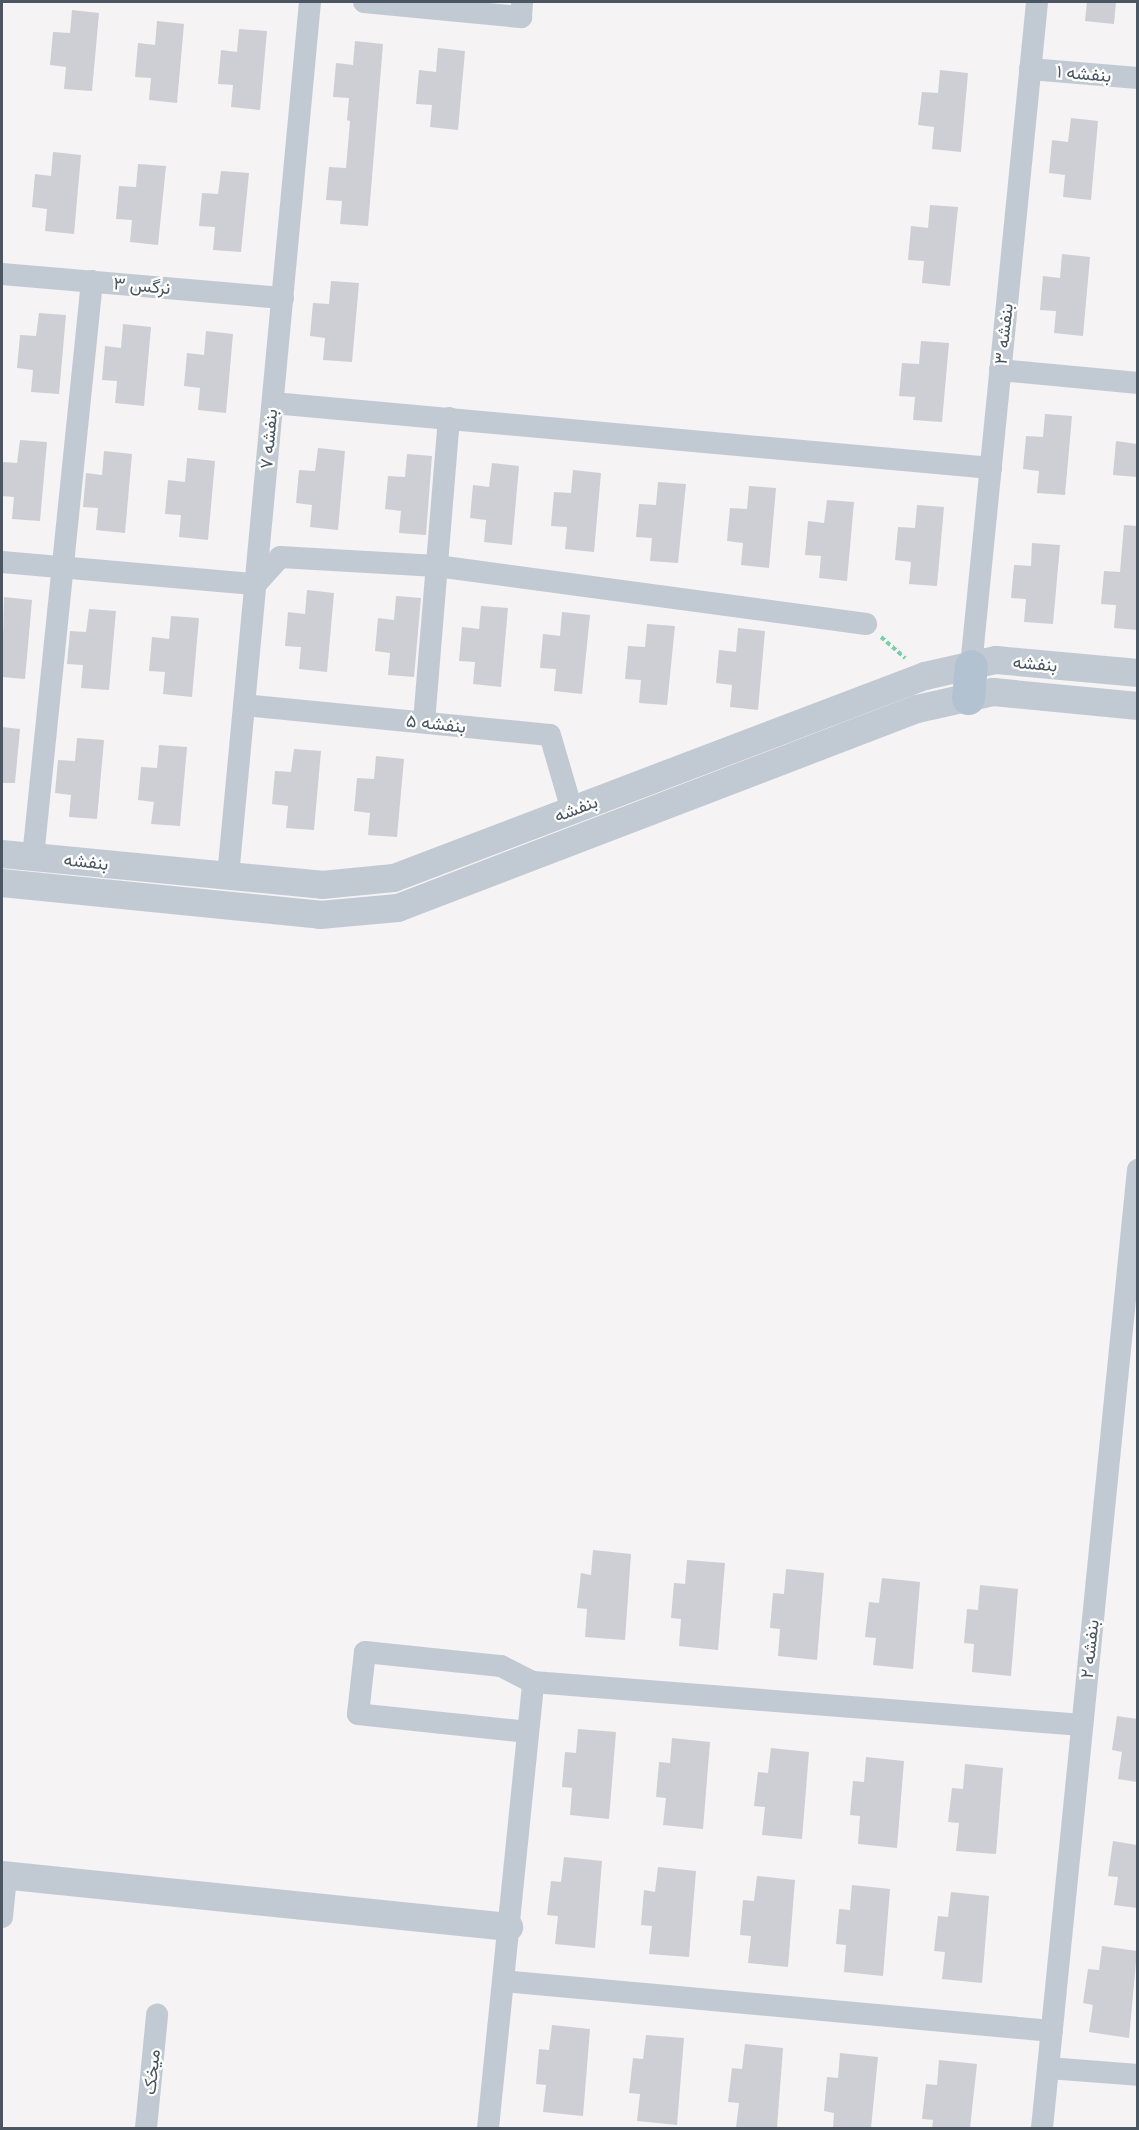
<!DOCTYPE html>
<meta charset="utf-8">
<style>
body{margin:0}
#map{position:relative;width:1139px;height:2130px;overflow:hidden;background:#f5f3f3;font-family:"Nunito Sans",Vazirmatn,sans-serif}
div>[style]{position:absolute}
.building>*{inset:0;background:#cdcfd5}
.path>*{height:4px;margin-top:-2px;transform-origin:0;background:repeating-linear-gradient(90deg,#7ad0a6 0 4.5px,transparent 0 7.5px)}
.minor>*{height:22px;margin:-11px;padding:0 11px;transform-origin:11px;border-radius:11px;background:#c1cad2}
.tertiary>*{height:28px;margin:-14px;padding:0 14px;transform-origin:14px;border-radius:14px;background:#c1cad2}
.primary>*{height:33px;margin:-16.5px;padding:0 16.5px;transform-origin:16.5px;border-radius:16.5px;background:#b3c2d1}
span{translate:-50% -50%;white-space:nowrap;text-align:center;line-height:1.15;-webkit-text-stroke:4.5px #fff;paint-order:stroke}
.street-label{font-size:18px;color:#4a5661}
.frame{position:absolute;inset:0;border:3px solid #4a5661;pointer-events:none}
</style>
<div id="map">
<div class="building">
<i style="clip-path:polygon(1087px 2px,1116px 2px,1114px 24px,1085px 21px)"></i>
<i style="clip-path:polygon(72px 10px,99px 13px,92px 91px,64px 89px,66px 67px,50px 65px,53px 32px,70px 33px)"></i>
<i style="clip-path:polygon(157px 21px,184px 24px,177px 103px,149px 100px,151px 78px,135px 77px,138px 43px,155px 45px)"></i>
<i style="clip-path:polygon(239px 29px,267px 31px,260px 110px,231px 107px,233px 85px,218px 84px,221px 50px,237px 52px)"></i>
<i style="clip-path:polygon(355px 41px,383px 44px,368px 226px,340px 224px,342px 201px,326px 200px,329px 167px,346px 168px,350px 121px,347px 120px,349px 98px,333px 97px,336px 63px,353px 65px)"></i>
<i style="clip-path:polygon(438px 48px,465px 51px,458px 130px,430px 127px,432px 105px,416px 104px,419px 70px,436px 72px)"></i>
<i style="clip-path:polygon(940px 70px,968px 73px,961px 152px,932px 149px,934px 127px,918px 125px,922px 92px,938px 93px)"></i>
<i style="clip-path:polygon(1071px 118px,1098px 121px,1091px 200px,1063px 197px,1065px 175px,1049px 173px,1052px 140px,1068px 142px)"></i>
<i style="clip-path:polygon(53px 152px,81px 155px,74px 234px,45px 231px,47px 209px,32px 207px,35px 174px,51px 176px)"></i>
<i style="clip-path:polygon(138px 164px,166px 166px,158px 245px,130px 242px,132px 220px,116px 219px,119px 186px,136px 187px)"></i>
<i style="clip-path:polygon(221px 171px,249px 173px,241px 252px,213px 250px,215px 227px,199px 226px,202px 193px,218px 194px)"></i>
<i style="clip-path:polygon(930px 205px,958px 207px,950px 286px,922px 283px,924px 261px,908px 260px,911px 226px,928px 228px)"></i>
<i style="clip-path:polygon(1062px 254px,1090px 257px,1083px 336px,1054px 333px,1056px 311px,1040px 310px,1043px 276px,1060px 278px)"></i>
<i style="clip-path:polygon(331px 281px,359px 283px,352px 362px,323px 360px,325px 338px,310px 336px,313px 303px,329px 304px)"></i>
<i style="clip-path:polygon(39px 313px,66px 315px,59px 394px,31px 392px,33px 370px,17px 368px,20px 335px,36px 336px)"></i>
<i style="clip-path:polygon(123px 324px,151px 327px,144px 406px,115px 403px,117px 381px,102px 380px,105px 346px,121px 348px)"></i>
<i style="clip-path:polygon(206px 331px,233px 334px,226px 413px,198px 410px,200px 388px,184px 386px,187px 353px,204px 355px)"></i>
<i style="clip-path:polygon(921px 341px,949px 343px,942px 422px,913px 420px,915px 397px,899px 396px,902px 363px,919px 364px)"></i>
<i style="clip-path:polygon(1045px 414px,1072px 416px,1065px 495px,1037px 493px,1039px 471px,1023px 469px,1026px 436px,1043px 437px)"></i>
<i style="clip-path:polygon(20px 440px,47px 442px,40px 521px,12px 519px,14px 497px,2px 496px,2px 462px,17px 463px)"></i>
<i style="clip-path:polygon(1116px 441px,1137px 444px,1137px 477px,1113px 475px)"></i>
<i style="clip-path:polygon(318px 448px,345px 451px,338px 530px,310px 527px,312px 505px,296px 503px,299px 470px,315px 471px)"></i>
<i style="clip-path:polygon(104px 451px,132px 454px,125px 533px,96px 530px,98px 508px,83px 507px,86px 473px,102px 475px)"></i>
<i style="clip-path:polygon(407px 454px,432px 456px,426px 535px,399px 533px,401px 511px,385px 509px,388px 476px,405px 477px)"></i>
<i style="clip-path:polygon(187px 458px,215px 461px,208px 540px,179px 537px,181px 515px,165px 514px,168px 480px,185px 482px)"></i>
<i style="clip-path:polygon(492px 463px,519px 466px,512px 545px,484px 542px,486px 520px,470px 518px,473px 485px,489px 487px)"></i>
<i style="clip-path:polygon(573px 470px,601px 473px,594px 552px,565px 549px,567px 527px,551px 526px,554px 492px,571px 493px)"></i>
<i style="clip-path:polygon(658px 482px,686px 484px,678px 563px,650px 561px,652px 538px,636px 537px,639px 504px,656px 505px)"></i>
<i style="clip-path:polygon(749px 486px,776px 488px,769px 568px,741px 565px,743px 543px,727px 541px,730px 508px,747px 509px)"></i>
<i style="clip-path:polygon(827px 500px,854px 502px,847px 581px,819px 578px,821px 556px,805px 555px,808px 521px,824px 523px)"></i>
<i style="clip-path:polygon(917px 505px,944px 507px,937px 586px,909px 584px,911px 562px,895px 560px,898px 527px,915px 528px)"></i>
<i style="clip-path:polygon(1124px 525px,1137px 526px,1137px 630px,1114px 628px,1116px 605px,1101px 604px,1104px 571px,1120px 572px)"></i>
<i style="clip-path:polygon(1032px 543px,1060px 545px,1053px 624px,1024px 622px,1026px 599px,1011px 598px,1014px 565px,1031px 566px)"></i>
<i style="clip-path:polygon(307px 590px,334px 593px,327px 672px,299px 669px,301px 647px,285px 646px,288px 612px,305px 614px)"></i>
<i style="clip-path:polygon(396px 596px,421px 598px,414px 677px,388px 675px,390px 653px,375px 651px,378px 618px,394px 620px)"></i>
<i style="clip-path:polygon(4px 597px,32px 600px,25px 679px,2px 677px)"></i>
<i style="clip-path:polygon(481px 606px,508px 608px,501px 687px,473px 684px,475px 662px,459px 661px,462px 627px,479px 629px)"></i>
<i style="clip-path:polygon(89px 609px,116px 611px,109px 690px,81px 688px,83px 665px,67px 664px,70px 631px,86px 632px)"></i>
<i style="clip-path:polygon(562px 612px,590px 615px,582px 694px,554px 691px,556px 669px,540px 668px,543px 634px,560px 636px)"></i>
<i style="clip-path:polygon(171px 616px,199px 618px,192px 697px,163px 694px,165px 672px,149px 671px,152px 637px,169px 639px)"></i>
<i style="clip-path:polygon(647px 624px,675px 626px,667px 705px,639px 703px,641px 680px,625px 679px,628px 646px,645px 647px)"></i>
<i style="clip-path:polygon(738px 628px,765px 631px,758px 710px,730px 707px,732px 685px,716px 683px,719px 650px,736px 652px)"></i>
<i style="clip-path:polygon(2px 727px,20px 729px,15px 783px,2px 783px)"></i>
<i style="clip-path:polygon(77px 738px,104px 740px,97px 819px,69px 817px,71px 795px,55px 793px,58px 760px,75px 761px)"></i>
<i style="clip-path:polygon(159px 745px,187px 747px,180px 826px,151px 824px,154px 802px,138px 800px,141px 767px,157px 768px)"></i>
<i style="clip-path:polygon(294px 749px,321px 751px,314px 830px,286px 828px,288px 806px,272px 804px,275px 771px,291px 772px)"></i>
<i style="clip-path:polygon(376px 756px,404px 759px,397px 837px,368px 835px,370px 813px,354px 811px,357px 778px,374px 779px)"></i>
<i style="clip-path:polygon(593px 1550px,631px 1554px,625px 1640px,585px 1637px,587px 1609px,577px 1608px,581px 1573px,591px 1575px)"></i>
<i style="clip-path:polygon(687px 1560px,725px 1563px,718px 1650px,679px 1646px,681px 1619px,671px 1618px,674px 1583px,685px 1584px)"></i>
<i style="clip-path:polygon(786px 1569px,824px 1573px,817px 1660px,778px 1656px,780px 1629px,770px 1628px,773px 1593px,784px 1594px)"></i>
<i style="clip-path:polygon(882px 1578px,920px 1582px,913px 1669px,873px 1665px,876px 1638px,865px 1637px,869px 1602px,879px 1603px)"></i>
<i style="clip-path:polygon(980px 1585px,1018px 1589px,1011px 1676px,972px 1672px,974px 1644px,964px 1643px,967px 1609px,978px 1610px)"></i>
<i style="clip-path:polygon(1117px 1716px,1137px 1719px,1137px 1782px,1118px 1779px,1122px 1752px,1112px 1750px)"></i>
<i style="clip-path:polygon(578px 1729px,616px 1732px,609px 1819px,570px 1815px,572px 1788px,562px 1787px,565px 1752px,576px 1753px)"></i>
<i style="clip-path:polygon(672px 1738px,710px 1742px,703px 1829px,663px 1825px,666px 1798px,656px 1797px,659px 1762px,670px 1763px)"></i>
<i style="clip-path:polygon(771px 1748px,809px 1752px,802px 1839px,762px 1835px,765px 1807px,754px 1806px,758px 1772px,768px 1773px)"></i>
<i style="clip-path:polygon(866px 1757px,904px 1761px,897px 1848px,858px 1844px,860px 1816px,850px 1815px,853px 1781px,864px 1782px)"></i>
<i style="clip-path:polygon(965px 1764px,1003px 1768px,996px 1854px,956px 1851px,959px 1823px,948px 1822px,952px 1788px,963px 1789px)"></i>
<i style="clip-path:polygon(1113px 1841px,1137px 1845px,1137px 1908px,1114px 1905px,1118px 1877px,1108px 1876px)"></i>
<i style="clip-path:polygon(564px 1857px,602px 1861px,595px 1948px,555px 1944px,558px 1916px,547px 1915px,551px 1881px,561px 1882px)"></i>
<i style="clip-path:polygon(658px 1867px,696px 1871px,689px 1957px,649px 1954px,652px 1926px,641px 1925px,644px 1890px,655px 1892px)"></i>
<i style="clip-path:polygon(757px 1876px,795px 1880px,788px 1967px,748px 1963px,751px 1936px,740px 1935px,743px 1900px,754px 1901px)"></i>
<i style="clip-path:polygon(852px 1885px,890px 1889px,883px 1976px,844px 1972px,846px 1945px,836px 1944px,839px 1909px,850px 1910px)"></i>
<i style="clip-path:polygon(951px 1892px,989px 1896px,982px 1983px,942px 1979px,945px 1952px,934px 1951px,938px 1916px,948px 1917px)"></i>
<i style="clip-path:polygon(1102px 1946px,1137px 1951px,1129px 2038px,1089px 2032px,1093px 2005px,1083px 2003px,1088px 1969px,1099px 1970px)"></i>
<i style="clip-path:polygon(552px 2025px,590px 2029px,583px 2116px,543px 2112px,546px 2085px,536px 2084px,539px 2049px,549px 2050px)"></i>
<i style="clip-path:polygon(646px 2035px,684px 2038px,677px 2125px,637px 2121px,640px 2094px,629px 2093px,633px 2058px,643px 2059px)"></i>
<i style="clip-path:polygon(745px 2044px,783px 2048px,777px 2128px,736px 2128px,739px 2103px,728px 2102px,732px 2068px,742px 2069px)"></i>
<i style="clip-path:polygon(840px 2053px,878px 2057px,871px 2128px,833px 2128px,834px 2113px,824px 2111px,827px 2077px,838px 2078px)"></i>
<i style="clip-path:polygon(939px 2060px,977px 2064px,970px 2128px,932px 2128px,933px 2120px,922px 2119px,926px 2084px,937px 2085px)"></i>
</div>
<div class="path">
<i style="left:881px;top:637px;width:32px;rotate:41deg"></i>
</div>
<div class="minor">
<i style="left:364px;top:2px;width:158px;rotate:5.5deg"></i>
<i style="left:521px;top:17px;width:15px;rotate:-86deg"></i>
<i style="left:1030px;top:69px;width:108px;rotate:4.8deg"></i>
<i style="left:2px;top:274px;width:282px;rotate:4.9deg"></i>
<i style="left:1000px;top:370px;width:139px;rotate:5.4deg"></i>
<i style="left:273px;top:403px;width:721px;rotate:5.17deg"></i>
<i style="left:2px;top:562px;width:255px;rotate:5deg"></i>
<i style="left:256px;top:584px;width:36px;rotate:-48deg"></i>
<i style="left:280px;top:557px;width:157px;rotate:3.3deg"></i>
<i style="left:437px;top:566px;width:433px;rotate:7.7deg"></i>
<i style="left:971px;top:666px;width:667px;rotate:-84.32deg"></i>
<i style="left:244px;top:705px;width:307px;rotate:5.6deg"></i>
<i style="left:550px;top:735px;width:78px;rotate:73.7deg"></i>
<i style="left:424px;top:722px;width:305px;rotate:-85.3deg"></i>
<i style="left:33px;top:857px;width:579px;rotate:-84.15deg"></i>
<i style="left:228px;top:876px;width:878px;rotate:-84.64deg"></i>
<i style="left:528px;top:1732px;width:171px;rotate:-174deg"></i>
<i style="left:358px;top:1714px;width:62px;rotate:-83.6deg"></i>
<i style="left:365px;top:1652px;width:137px;rotate:5.9deg"></i>
<i style="left:501px;top:1666px;width:36px;rotate:27deg"></i>
<i style="left:2px;top:1917px;width:41px;rotate:-84.4deg"></i>
<i style="left:503px;top:1981px;width:551px;rotate:5.2deg"></i>
<i style="left:1048px;top:2068px;width:90px;rotate:4.4deg"></i>
<i style="left:146px;top:2128px;width:114px;rotate:-84.4deg"></i>
<i style="left:488px;top:2128px;width:448px;rotate:-84.2deg"></i>
<i style="left:533px;top:1682px;width:551px;rotate:4.48deg"></i>
<i style="left:1042px;top:2128px;width:963px;rotate:-84.28deg"></i>
</div>
<div class="tertiary">
<i style="left:2px;top:854px;width:321px;rotate:5.5deg"></i>
<i style="left:322px;top:885px;width:72px;rotate:-5.6deg"></i>
<i style="left:394px;top:878px;width:568px;rotate:-20.83deg"></i>
<i style="left:925px;top:676px;width:73px;rotate:-12.7deg"></i>
<i style="left:996px;top:660px;width:143px;rotate:5.2deg"></i>
<i style="left:2px;top:883px;width:320px;rotate:5.7deg"></i>
<i style="left:320px;top:915px;width:78px;rotate:-5.1deg"></i>
<i style="left:398px;top:908px;width:556px;rotate:-20.98deg"></i>
<i style="left:917px;top:709px;width:78px;rotate:-12.6deg"></i>
<i style="left:993px;top:692px;width:146px;rotate:5.5deg"></i>
<i style="left:2px;top:1875px;width:510px;rotate:5.86deg"></i>
</div>
<div class="primary">
<i style="left:968px;top:698px;width:32px;rotate:-85deg"></i>
</div>
<div class="street-label">
<span style="left:1084px;top:74px;rotate:5deg">بنفشه ۱</span>
<span style="left:142px;top:286px;rotate:5deg">نرگس ۳</span>
<span style="left:1004px;top:334px;rotate:-84deg">بنفشه ۳</span>
<span style="left:269px;top:439px;rotate:-85deg">بنفشه ۷</span>
<span style="left:1035px;top:664px;rotate:5deg">بنفشه</span>
<span style="left:436px;top:724px;rotate:6deg">بنفشه ۵</span>
<span style="left:576px;top:809px;rotate:-21deg">بنفشه</span>
<span style="left:86px;top:862px;rotate:6deg">بنفشه</span>
<span style="left:1090px;top:1649px;rotate:-84deg">بنفشه ۲</span>
<span style="left:152px;top:2072px;rotate:-84deg">میخک</span>
</div>
<div class="frame"></div>
</div>
